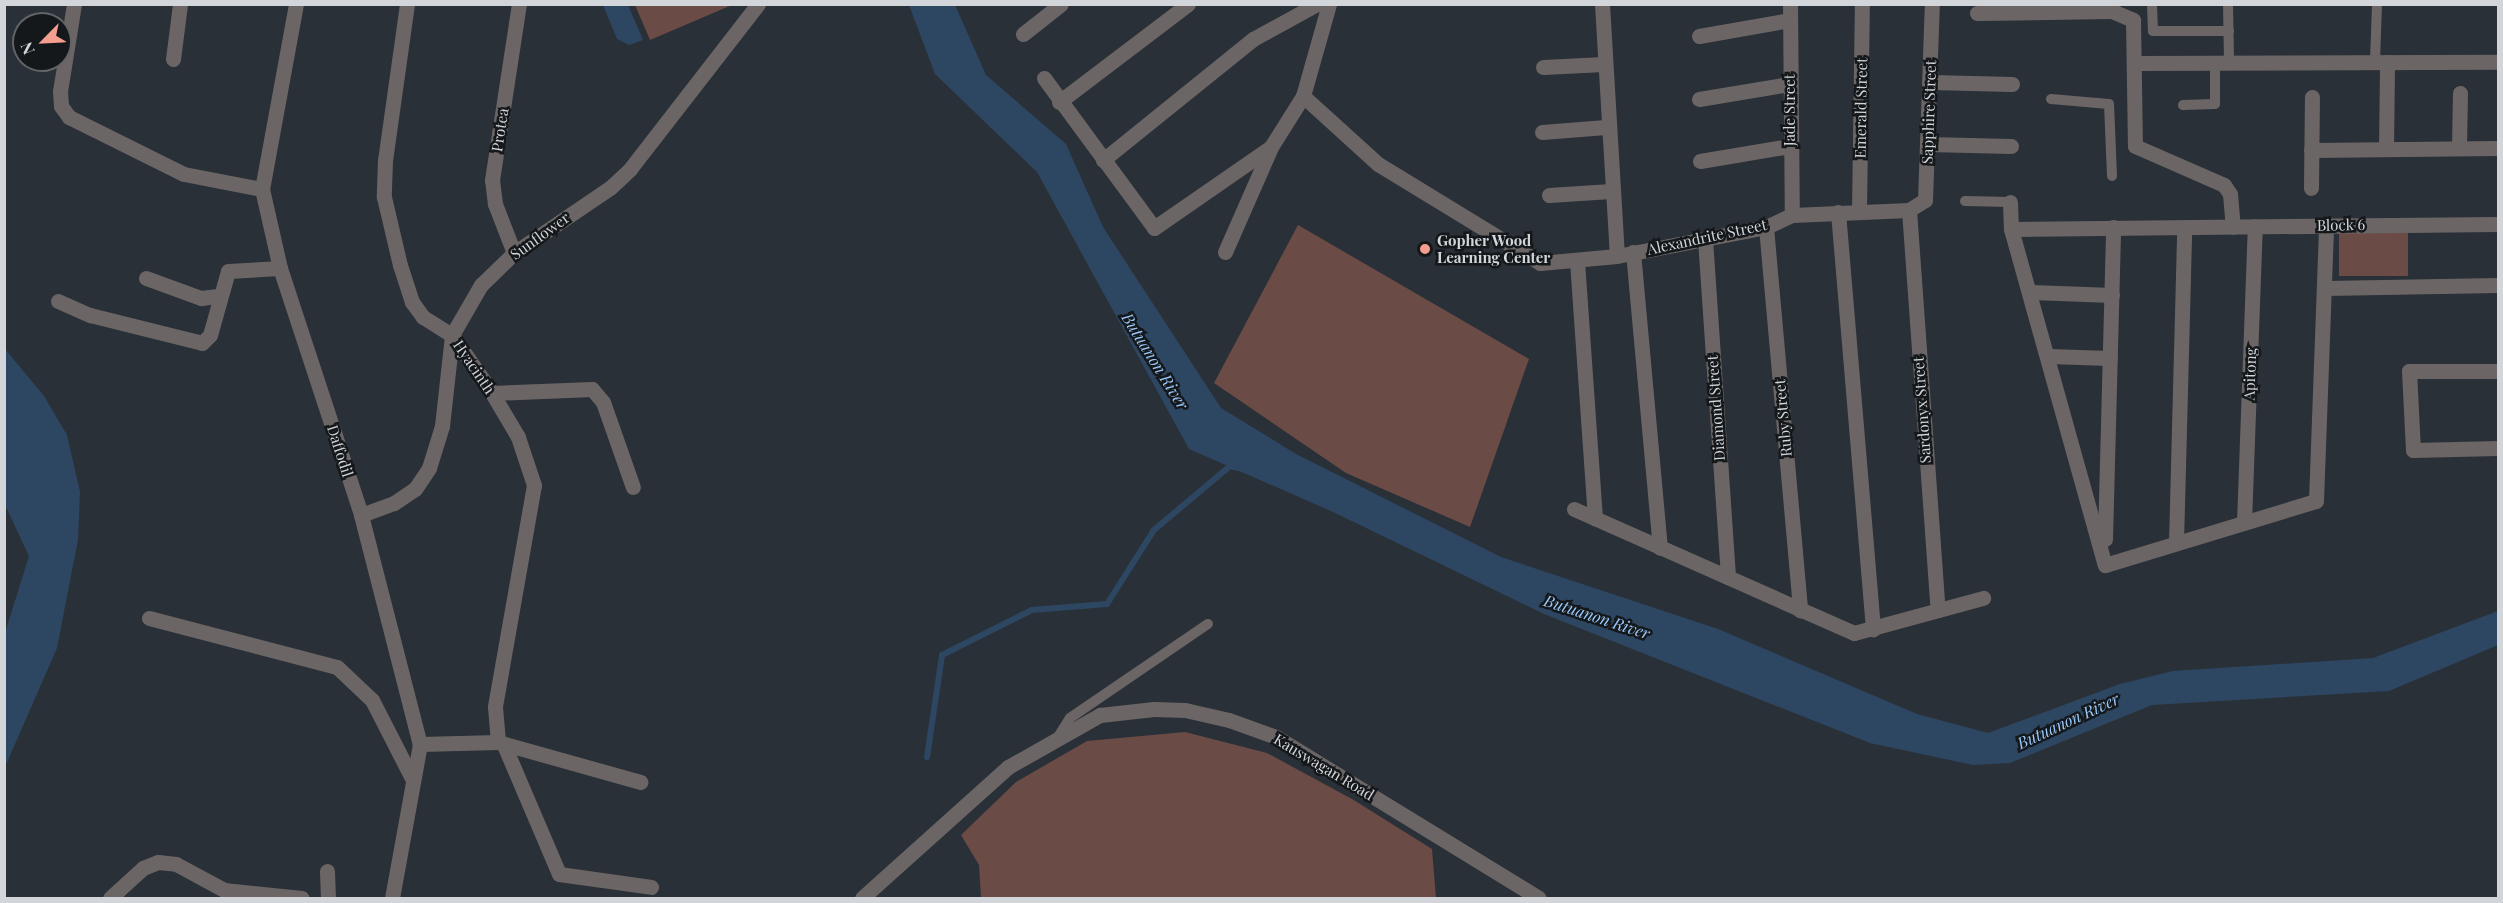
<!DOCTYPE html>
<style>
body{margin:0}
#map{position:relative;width:2503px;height:903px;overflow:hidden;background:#2a3037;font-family:"Playfair Display",serif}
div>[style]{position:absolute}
.green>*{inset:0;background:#6a4b46;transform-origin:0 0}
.water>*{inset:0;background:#2d4763}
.stream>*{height:6px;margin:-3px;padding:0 3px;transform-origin:3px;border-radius:3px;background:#2d4763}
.service>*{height:10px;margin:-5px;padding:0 5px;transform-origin:5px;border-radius:5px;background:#6b6665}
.minor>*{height:15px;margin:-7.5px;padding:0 7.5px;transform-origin:7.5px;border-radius:7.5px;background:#6b6665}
.tertiary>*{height:15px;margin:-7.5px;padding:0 7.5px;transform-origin:7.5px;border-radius:7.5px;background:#6b6665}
.dots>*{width:16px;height:16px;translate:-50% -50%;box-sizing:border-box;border:3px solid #15181b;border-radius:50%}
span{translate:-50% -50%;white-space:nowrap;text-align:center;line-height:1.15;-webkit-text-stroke:5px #15181b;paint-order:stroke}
.street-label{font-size:15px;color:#d2d6da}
.poi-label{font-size:15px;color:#d2d6da;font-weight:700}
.left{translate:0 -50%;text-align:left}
.water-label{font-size:16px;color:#9ac9fc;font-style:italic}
.frame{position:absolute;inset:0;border:6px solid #d2d6da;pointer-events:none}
.north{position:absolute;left:12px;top:12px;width:60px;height:60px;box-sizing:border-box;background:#15181b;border:2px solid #616467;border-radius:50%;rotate:246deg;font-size:16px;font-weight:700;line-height:24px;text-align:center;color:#d2d6da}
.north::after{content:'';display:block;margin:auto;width:21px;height:27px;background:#f59d8f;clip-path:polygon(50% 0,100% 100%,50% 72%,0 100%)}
</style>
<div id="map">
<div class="green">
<i style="clip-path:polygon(732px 5px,650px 40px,635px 5px,732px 4px)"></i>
<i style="clip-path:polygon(1298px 225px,1529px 359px,1470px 527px,1346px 473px,1214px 383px)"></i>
<i style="left:2339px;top:233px;width:69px;height:43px"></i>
<i style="clip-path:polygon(1185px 732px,1267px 753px,1352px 799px,1432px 849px,1436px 898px,981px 898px,979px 865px,961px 835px,1016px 782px,1087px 741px)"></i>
</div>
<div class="water">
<i style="clip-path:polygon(603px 5px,628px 5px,643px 40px,629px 45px,617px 39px)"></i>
<i style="clip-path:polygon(909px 5px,955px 5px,986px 75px,1066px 144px,1103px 227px,1221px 408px,1296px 454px,1501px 557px,1718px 629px,1917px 714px,1988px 733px,2120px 684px,2173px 671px,2373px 658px,2498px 611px,2498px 645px,2389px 691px,2152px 705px,2010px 763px,1973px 765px,1870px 743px,1544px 614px,1331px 511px,1189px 449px,1037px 172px,935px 74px)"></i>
<i style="clip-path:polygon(5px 349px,44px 396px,67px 435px,80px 492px,78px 540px,57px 648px,5px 767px,5px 633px,29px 556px,5px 505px)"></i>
</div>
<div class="stream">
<i style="left:927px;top:757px;width:103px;rotate:-81.6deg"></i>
<i style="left:942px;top:655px;width:101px;rotate:-26.6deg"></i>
<i style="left:1032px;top:610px;width:75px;rotate:-4.6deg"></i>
<i style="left:1107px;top:604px;width:88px;rotate:-57.6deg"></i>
<i style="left:1154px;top:530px;width:99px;rotate:-40.1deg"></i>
<i style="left:1230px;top:466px;width:8px;rotate:14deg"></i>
</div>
<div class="service">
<i style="left:2152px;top:4px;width:27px;rotate:88deg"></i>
<i style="left:2153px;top:31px;width:76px"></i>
<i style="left:2228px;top:4px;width:59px;rotate:89deg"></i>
<i style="left:2375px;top:62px;width:58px;rotate:-88deg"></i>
<i style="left:2051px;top:99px;width:58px;rotate:4.9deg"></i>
<i style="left:2109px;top:104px;width:72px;rotate:87.6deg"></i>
<i style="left:2183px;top:105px;width:32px;rotate:-2deg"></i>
<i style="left:2215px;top:104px;width:41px;rotate:-90deg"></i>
<i style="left:1965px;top:201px;width:45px;rotate:1.3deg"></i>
<i style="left:1058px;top:737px;width:22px;rotate:-58deg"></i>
<i style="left:1070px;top:718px;width:167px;rotate:-34.3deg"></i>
</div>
<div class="minor">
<i style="left:74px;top:4px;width:88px;rotate:99.1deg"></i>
<i style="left:60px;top:91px;width:15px;rotate:86deg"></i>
<i style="left:61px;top:106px;width:14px;rotate:54deg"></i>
<i style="left:69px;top:117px;width:128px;rotate:26.4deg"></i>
<i style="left:184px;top:174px;width:79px;rotate:10.9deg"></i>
<i style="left:296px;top:4px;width:188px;rotate:100.4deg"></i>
<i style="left:262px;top:189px;width:81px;rotate:77.2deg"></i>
<i style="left:280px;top:268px;width:260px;rotate:71.8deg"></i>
<i style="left:361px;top:515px;width:236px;rotate:75.6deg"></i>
<i style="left:420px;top:744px;width:157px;rotate:100.3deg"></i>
<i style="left:407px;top:4px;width:158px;rotate:98deg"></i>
<i style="left:385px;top:160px;width:37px;rotate:92deg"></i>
<i style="left:384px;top:197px;width:70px;rotate:76.8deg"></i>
<i style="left:400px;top:265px;width:39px;rotate:72deg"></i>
<i style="left:412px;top:302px;width:19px;rotate:54deg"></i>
<i style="left:423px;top:317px;width:34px;rotate:32deg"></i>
<i style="left:452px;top:335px;width:70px;rotate:55.4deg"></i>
<i style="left:492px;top:393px;width:51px;rotate:59.4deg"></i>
<i style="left:518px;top:437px;width:51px;rotate:71.6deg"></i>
<i style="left:534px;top:485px;width:225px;rotate:100deg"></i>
<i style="left:495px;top:707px;width:35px;rotate:85deg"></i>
<i style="left:1602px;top:4px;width:252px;rotate:86.6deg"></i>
<i style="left:1790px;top:4px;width:211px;rotate:89.5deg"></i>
<i style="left:1977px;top:13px;width:135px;rotate:-0.8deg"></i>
<i style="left:2112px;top:11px;width:23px;rotate:23deg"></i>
<i style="left:2133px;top:20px;width:126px;rotate:89.1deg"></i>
<i style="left:2135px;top:146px;width:97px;rotate:23.7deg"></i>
<i style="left:2224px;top:185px;width:11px;rotate:56deg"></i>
<i style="left:2230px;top:194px;width:33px;rotate:85deg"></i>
<i style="left:1023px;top:34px;width:48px;rotate:-38.3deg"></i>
<i style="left:1699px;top:36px;width:92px;rotate:-10deg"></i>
<i style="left:173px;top:59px;width:55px;rotate:-82.7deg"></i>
<i style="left:2135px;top:63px;width:363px;rotate:-0.2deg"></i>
<i style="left:1543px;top:67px;width:61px;rotate:-2.8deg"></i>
<i style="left:1044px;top:78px;width:186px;rotate:53.7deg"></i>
<i style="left:1154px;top:228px;width:142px;rotate:-34.7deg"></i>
<i style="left:1931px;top:82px;width:81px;rotate:1.4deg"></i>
<i style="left:1303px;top:96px;width:101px;rotate:42.2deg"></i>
<i style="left:1378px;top:164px;width:190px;rotate:31.4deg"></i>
<i style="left:1540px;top:263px;width:77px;rotate:-5.2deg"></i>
<i style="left:1617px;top:256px;width:152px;rotate:-11deg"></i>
<i style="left:1766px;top:227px;width:29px;rotate:-25deg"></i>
<i style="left:1792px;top:215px;width:117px;rotate:-2.4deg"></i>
<i style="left:1909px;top:210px;width:19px;rotate:-32deg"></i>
<i style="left:1925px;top:200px;width:196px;rotate:-88deg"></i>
<i style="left:1699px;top:99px;width:91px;rotate:-9.5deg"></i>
<i style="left:1059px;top:102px;width:162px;rotate:-37.2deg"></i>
<i style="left:1542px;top:132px;width:64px;rotate:-4.5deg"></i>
<i style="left:1928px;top:144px;width:83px;rotate:1.4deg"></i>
<i style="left:2459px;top:148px;width:55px;rotate:-89deg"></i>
<i style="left:2386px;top:149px;width:87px;rotate:-89.3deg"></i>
<i style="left:2311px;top:150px;width:187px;rotate:-0.6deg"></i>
<i style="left:1103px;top:160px;width:193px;rotate:-38.9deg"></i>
<i style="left:1253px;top:39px;width:73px;rotate:-28.7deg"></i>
<i style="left:1700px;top:161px;width:91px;rotate:-9.5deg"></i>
<i style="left:2311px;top:188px;width:91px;rotate:-89.4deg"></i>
<i style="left:1549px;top:195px;width:62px;rotate:-3.7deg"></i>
<i style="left:2010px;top:202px;width:27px;rotate:88deg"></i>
<i style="left:2011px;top:229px;width:349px;rotate:74.4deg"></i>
<i style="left:2105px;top:565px;width:220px;rotate:-16.9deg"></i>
<i style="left:2316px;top:501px;width:275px;rotate:-87.9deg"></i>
<i style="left:1909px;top:210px;width:401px;rotate:85.9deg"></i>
<i style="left:1859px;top:211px;width:207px;rotate:-89.2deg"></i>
<i style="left:1838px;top:212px;width:419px;rotate:85.2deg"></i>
<i style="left:1766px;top:227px;width:385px;rotate:84.9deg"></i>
<i style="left:2011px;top:229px;width:487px;rotate:-0.6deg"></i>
<i style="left:1705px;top:239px;width:339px;rotate:86.1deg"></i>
<i style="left:1225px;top:252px;width:115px;rotate:-66.3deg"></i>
<i style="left:1271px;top:147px;width:60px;rotate:-57.9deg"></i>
<i style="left:1303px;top:96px;width:96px;rotate:-74.2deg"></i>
<i style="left:1633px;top:252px;width:297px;rotate:84.8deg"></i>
<i style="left:514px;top:253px;width:53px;rotate:-111.2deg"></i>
<i style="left:495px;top:204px;width:24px;rotate:-97deg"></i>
<i style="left:492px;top:180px;width:178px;rotate:-81.3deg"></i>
<i style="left:1577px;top:261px;width:258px;rotate:86deg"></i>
<i style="left:146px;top:278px;width:59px;rotate:20deg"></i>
<i style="left:201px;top:298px;width:17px;rotate:-7deg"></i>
<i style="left:2325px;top:288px;width:173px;rotate:-1deg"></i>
<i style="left:2031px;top:292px;width:81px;rotate:2.1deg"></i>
<i style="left:58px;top:301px;width:35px;rotate:24deg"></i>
<i style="left:90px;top:315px;width:115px;rotate:14deg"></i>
<i style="left:202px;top:343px;width:11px;rotate:-45deg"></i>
<i style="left:210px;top:335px;width:66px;rotate:-74.3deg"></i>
<i style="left:228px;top:271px;width:52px;rotate:-3.3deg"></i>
<i style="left:2048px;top:356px;width:62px;rotate:1.8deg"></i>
<i style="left:2498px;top:371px;width:89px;rotate:180deg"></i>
<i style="left:2409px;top:371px;width:79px;rotate:87.1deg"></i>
<i style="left:2413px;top:450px;width:85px;rotate:-1.3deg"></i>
<i style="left:492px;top:393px;width:100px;rotate:-2.3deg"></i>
<i style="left:592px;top:389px;width:17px;rotate:50deg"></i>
<i style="left:603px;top:402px;width:90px;rotate:70.6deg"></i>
<i style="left:1574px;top:509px;width:306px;rotate:23.9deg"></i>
<i style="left:1854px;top:633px;width:134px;rotate:-15.2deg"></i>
<i style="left:361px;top:515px;width:35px;rotate:-20deg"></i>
<i style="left:394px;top:503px;width:25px;rotate:-34deg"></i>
<i style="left:415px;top:489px;width:25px;rotate:-56deg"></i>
<i style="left:429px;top:468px;width:44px;rotate:-72.8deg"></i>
<i style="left:442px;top:426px;width:92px;rotate:-83.7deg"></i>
<i style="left:452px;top:335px;width:58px;rotate:-59.9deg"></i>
<i style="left:481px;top:285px;width:46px;rotate:-44.1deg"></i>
<i style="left:514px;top:253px;width:117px;rotate:-34.2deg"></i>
<i style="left:611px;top:187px;width:26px;rotate:-43deg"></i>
<i style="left:630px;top:169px;width:209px;rotate:-52.2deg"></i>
<i style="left:2244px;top:522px;width:296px;rotate:-87.9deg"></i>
<i style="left:2105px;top:539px;width:312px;rotate:-88.5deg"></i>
<i style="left:2176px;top:543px;width:316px;rotate:-88.5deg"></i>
<i style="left:149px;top:618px;width:194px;rotate:14.6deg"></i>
<i style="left:337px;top:667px;width:48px;rotate:43.3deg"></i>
<i style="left:372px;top:700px;width:88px;rotate:62.9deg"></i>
<i style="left:420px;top:744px;width:78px;rotate:-1.5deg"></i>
<i style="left:498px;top:742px;width:148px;rotate:15.7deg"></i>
<i style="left:504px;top:745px;width:140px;rotate:66.9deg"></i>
<i style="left:559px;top:874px;width:93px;rotate:8deg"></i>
<i style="left:327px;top:871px;width:27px;rotate:88deg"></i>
<i style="left:110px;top:898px;width:45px;rotate:-42.3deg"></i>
<i style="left:143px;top:868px;width:16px;rotate:-22deg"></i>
<i style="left:158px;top:862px;width:18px;rotate:6deg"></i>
<i style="left:176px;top:864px;width:55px;rotate:28.4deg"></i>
<i style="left:224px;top:890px;width:78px;rotate:5.9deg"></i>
</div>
<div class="tertiary">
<i style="left:862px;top:898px;width:196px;rotate:-41.9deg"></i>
<i style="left:1008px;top:767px;width:106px;rotate:-29.5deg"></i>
<i style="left:1100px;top:715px;width:54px;rotate:-6.3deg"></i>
<i style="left:1154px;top:709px;width:31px;rotate:2deg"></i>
<i style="left:1185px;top:710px;width:45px;rotate:12.8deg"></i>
<i style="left:1229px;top:720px;width:50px;rotate:19.9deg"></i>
<i style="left:1276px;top:737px;width:308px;rotate:31.5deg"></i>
</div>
<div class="dots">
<i style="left:1425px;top:249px;background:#f59d8f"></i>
</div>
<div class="street-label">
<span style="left:1861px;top:108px;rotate:-89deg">Emerald Street</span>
<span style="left:1790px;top:110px;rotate:-90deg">Jade Street</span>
<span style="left:1929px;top:112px;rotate:-88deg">Sapphire Street</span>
<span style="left:500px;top:130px;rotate:-81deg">Protea</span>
<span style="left:2341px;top:225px;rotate:-1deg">Block 6</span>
<span style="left:540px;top:236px;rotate:-36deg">Sunflower</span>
<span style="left:1707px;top:237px;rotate:-12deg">Alexandrite Street</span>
<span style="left:474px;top:367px;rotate:56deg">Hyacinth</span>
<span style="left:2250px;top:374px;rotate:-88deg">Apitong</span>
<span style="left:1716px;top:408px;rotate:-94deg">Diamond Street</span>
<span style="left:1922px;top:410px;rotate:-94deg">Sardonyx Street</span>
<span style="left:1783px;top:418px;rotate:-95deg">Ruby Street</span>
<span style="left:340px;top:451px;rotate:72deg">Daffodil</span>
<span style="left:1324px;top:767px;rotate:31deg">Kauswagan Road</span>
</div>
<div class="poi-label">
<span class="left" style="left:1437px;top:249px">Gopher Wood<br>Learning Center</span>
</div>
<div class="water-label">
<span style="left:1155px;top:361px;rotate:58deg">Butuanon River</span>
<span style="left:1597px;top:617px;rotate:18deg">Butuanon River</span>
<span style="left:2068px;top:721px;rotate:-25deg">Butuanon River</span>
</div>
<div class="frame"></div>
<div class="north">N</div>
</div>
